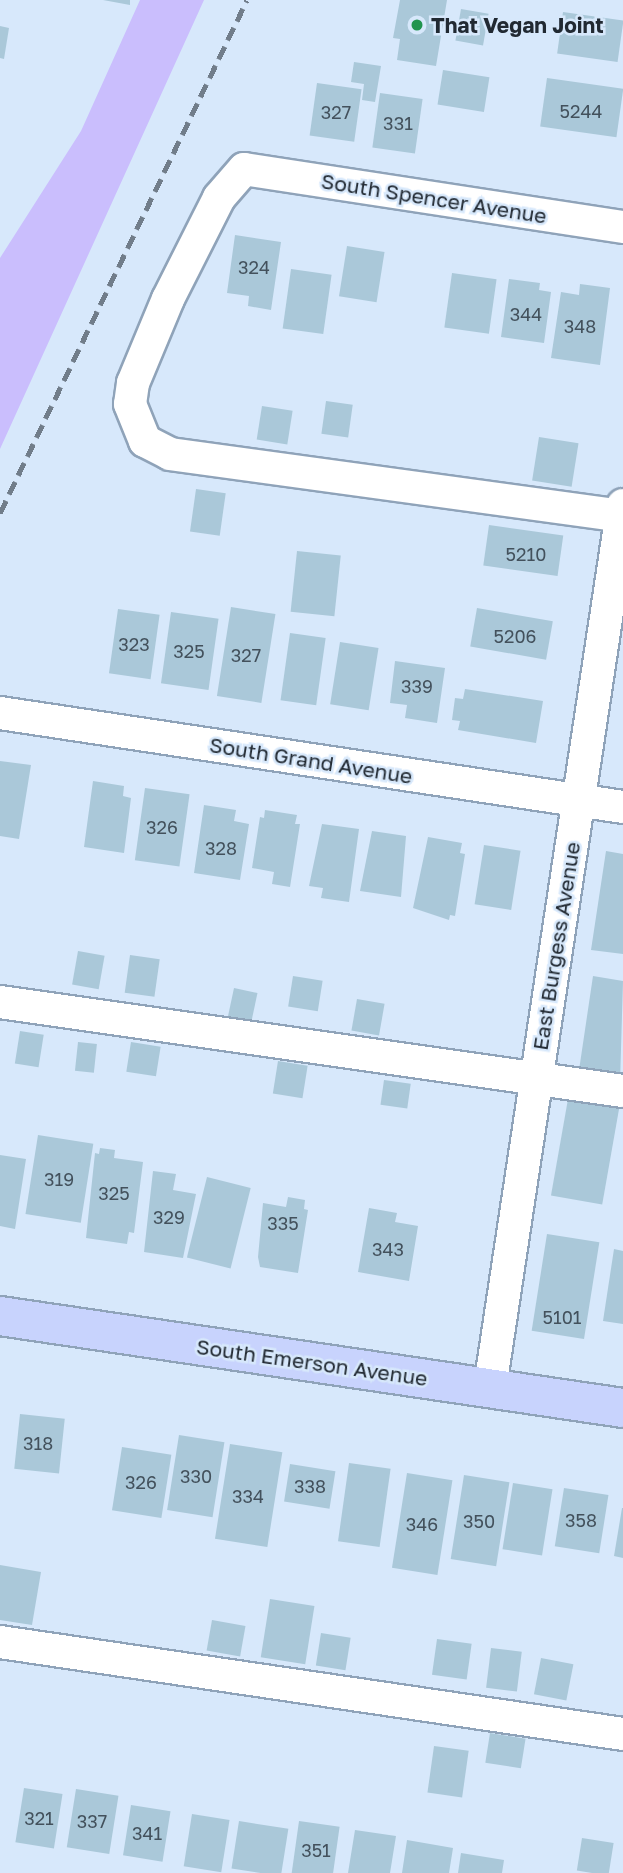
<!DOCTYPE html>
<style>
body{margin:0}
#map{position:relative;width:623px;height:1873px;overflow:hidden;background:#d7e8fb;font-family:"Golos Text",sans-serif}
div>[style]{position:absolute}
.green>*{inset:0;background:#cabefd}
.building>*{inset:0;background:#aac8d9;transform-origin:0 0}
.roads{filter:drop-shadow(2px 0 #8fa3b9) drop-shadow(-2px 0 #8fa3b9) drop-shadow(0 2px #8fa3b9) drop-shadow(0 -2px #8fa3b9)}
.minor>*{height:32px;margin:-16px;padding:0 16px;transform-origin:16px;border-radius:16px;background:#fff}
.major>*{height:38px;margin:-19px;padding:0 19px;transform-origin:19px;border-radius:19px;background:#c8d3fd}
.rail>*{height:5px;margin-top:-2.5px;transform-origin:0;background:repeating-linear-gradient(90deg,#717d8a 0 14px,transparent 0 21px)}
.dots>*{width:19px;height:19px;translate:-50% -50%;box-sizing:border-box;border:4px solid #d7e8fb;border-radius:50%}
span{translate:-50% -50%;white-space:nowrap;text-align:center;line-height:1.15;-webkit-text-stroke:5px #d7e8fb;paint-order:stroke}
.number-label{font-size:18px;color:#43515c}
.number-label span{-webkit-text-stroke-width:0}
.poi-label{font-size:21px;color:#212932;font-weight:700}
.left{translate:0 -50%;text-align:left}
.street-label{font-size:21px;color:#212932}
</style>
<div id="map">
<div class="green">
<i style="clip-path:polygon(140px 0,204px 0,0 449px,0 258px,81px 131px)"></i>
</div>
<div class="building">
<i style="clip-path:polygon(103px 0,130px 0,130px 5px)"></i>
<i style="clip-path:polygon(400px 0,447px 0,436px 66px,397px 60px,400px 39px,393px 38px)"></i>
<i style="left:461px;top:9px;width:28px;height:32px;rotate:10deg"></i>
<i style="left:563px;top:12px;width:61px;height:42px;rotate:8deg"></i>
<i style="clip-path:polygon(0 26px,9px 28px,4px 59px,0 58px)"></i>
<i style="clip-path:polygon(354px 62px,381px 66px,375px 102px,362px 100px,364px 84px,351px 82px)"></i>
<i style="left:443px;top:70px;width:47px;height:35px;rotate:9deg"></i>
<i style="left:547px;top:78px;width:77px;height:49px;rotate:8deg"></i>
<i style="left:317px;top:83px;width:45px;height:53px;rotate:8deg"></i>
<i style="left:380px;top:93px;width:43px;height:55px;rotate:8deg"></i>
<i style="clip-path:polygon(235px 235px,281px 242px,271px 310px,248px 306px,249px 296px,227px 293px)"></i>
<i style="left:347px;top:246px;width:38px;height:51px;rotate:9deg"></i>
<i style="left:291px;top:269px;width:41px;height:60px;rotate:8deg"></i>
<i style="left:452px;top:273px;width:45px;height:55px;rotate:8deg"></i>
<i style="clip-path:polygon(509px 279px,540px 283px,539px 290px,551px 292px,544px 343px,501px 337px)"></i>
<i style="clip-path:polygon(580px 284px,610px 288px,600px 365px,551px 358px,561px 292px,579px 295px)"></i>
<i style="left:326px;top:401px;width:27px;height:33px;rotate:8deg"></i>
<i style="left:262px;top:406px;width:31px;height:34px;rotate:9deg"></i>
<i style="left:539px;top:437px;width:40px;height:44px;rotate:9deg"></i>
<i style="left:196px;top:489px;width:30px;height:43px;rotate:8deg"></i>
<i style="left:489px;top:525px;width:75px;height:41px;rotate:8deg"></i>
<i style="left:297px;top:551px;width:44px;height:61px;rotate:6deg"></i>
<i style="left:231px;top:607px;width:45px;height:90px;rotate:9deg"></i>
<i style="left:477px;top:608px;width:77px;height:39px;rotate:10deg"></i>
<i style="left:118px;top:609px;width:42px;height:65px;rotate:8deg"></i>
<i style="left:171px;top:612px;width:48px;height:72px;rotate:8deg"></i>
<i style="left:290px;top:633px;width:36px;height:68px;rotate:8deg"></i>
<i style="left:340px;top:642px;width:39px;height:63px;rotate:9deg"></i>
<i style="clip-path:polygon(395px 661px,445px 668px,437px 723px,405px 718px,407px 705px,390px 703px)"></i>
<i style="clip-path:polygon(465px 689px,543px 701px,536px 743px,458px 730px,460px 721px,452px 720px,455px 698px,463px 699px)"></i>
<i style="clip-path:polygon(0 761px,31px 765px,19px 839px,0 836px)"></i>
<i style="clip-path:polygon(93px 781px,124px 786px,123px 796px,131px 798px,124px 853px,84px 847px)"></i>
<i style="left:145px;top:788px;width:45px;height:73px;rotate:8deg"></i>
<i style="clip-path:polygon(204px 805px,236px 810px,234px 821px,249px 824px,240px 880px,194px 873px)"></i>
<i style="clip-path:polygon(265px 810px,297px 815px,295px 824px,300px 824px,290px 887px,272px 884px,274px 872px,252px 868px,260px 817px,264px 818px)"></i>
<i style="clip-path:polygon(322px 824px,359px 829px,349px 902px,321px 898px,323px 888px,309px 886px)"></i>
<i style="clip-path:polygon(372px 831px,406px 836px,401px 897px,360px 891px)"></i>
<i style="clip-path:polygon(428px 837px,462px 843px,460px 853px,465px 854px,455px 916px,450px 915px,449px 920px,413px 908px)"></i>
<i style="left:484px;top:845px;width:37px;height:60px;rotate:9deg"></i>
<i style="clip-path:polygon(606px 851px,623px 854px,623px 954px,591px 950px)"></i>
<i style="left:78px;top:951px;width:27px;height:34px;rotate:10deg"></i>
<i style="left:130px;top:955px;width:30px;height:38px;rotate:8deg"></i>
<i style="left:293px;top:976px;width:30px;height:31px;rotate:9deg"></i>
<i style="clip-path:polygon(593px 976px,623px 981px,620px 1083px,578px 1077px)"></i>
<i style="left:234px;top:988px;width:24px;height:33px;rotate:12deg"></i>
<i style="left:357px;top:999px;width:28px;height:32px;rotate:10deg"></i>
<i style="left:20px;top:1031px;width:24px;height:33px;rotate:9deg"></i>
<i style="left:78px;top:1042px;width:19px;height:29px;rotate:6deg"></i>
<i style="left:131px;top:1042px;width:30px;height:30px;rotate:9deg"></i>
<i style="left:278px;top:1061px;width:30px;height:33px;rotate:9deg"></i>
<i style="left:384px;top:1080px;width:27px;height:25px;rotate:8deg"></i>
<i style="left:568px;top:1099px;width:52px;height:98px;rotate:10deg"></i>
<i style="left:38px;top:1135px;width:56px;height:80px;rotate:9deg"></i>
<i style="clip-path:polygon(100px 1148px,115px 1150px,114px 1158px,143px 1162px,134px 1233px,129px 1232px,127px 1244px,86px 1238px,95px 1153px,99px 1154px)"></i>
<i style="clip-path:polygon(0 1155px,26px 1159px,15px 1229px,0 1226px)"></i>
<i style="clip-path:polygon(153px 1171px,176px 1174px,173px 1190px,196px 1194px,183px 1258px,144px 1252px)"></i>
<i style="left:207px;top:1177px;width:45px;height:83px;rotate:14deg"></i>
<i style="clip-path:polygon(288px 1197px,305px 1200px,304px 1209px,308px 1210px,298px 1273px,260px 1267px,258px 1257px,263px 1203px,286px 1207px)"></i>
<i style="clip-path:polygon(369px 1208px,397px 1213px,395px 1222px,418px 1226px,409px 1281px,358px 1272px)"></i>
<i style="left:547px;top:1234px;width:53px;height:98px;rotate:9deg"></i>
<i style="clip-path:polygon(614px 1249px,623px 1251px,623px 1324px,603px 1321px)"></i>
<i style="left:20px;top:1414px;width:45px;height:55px;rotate:6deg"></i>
<i style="left:179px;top:1435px;width:46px;height:76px;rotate:9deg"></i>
<i style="left:230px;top:1444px;width:53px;height:96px;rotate:9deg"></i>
<i style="left:122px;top:1447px;width:50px;height:64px;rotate:9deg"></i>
<i style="left:349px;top:1463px;width:42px;height:79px;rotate:8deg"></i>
<i style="left:290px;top:1464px;width:46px;height:38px;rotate:9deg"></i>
<i style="left:407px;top:1473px;width:46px;height:96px;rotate:9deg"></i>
<i style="left:464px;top:1475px;width:46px;height:85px;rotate:9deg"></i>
<i style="left:513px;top:1483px;width:40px;height:67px;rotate:9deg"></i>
<i style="left:564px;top:1488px;width:45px;height:59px;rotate:9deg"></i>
<i style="clip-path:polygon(622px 1508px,623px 1508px,623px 1558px,614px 1556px)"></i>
<i style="clip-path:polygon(0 1565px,41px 1572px,32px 1625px,0 1620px)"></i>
<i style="left:270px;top:1599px;width:45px;height:59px;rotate:9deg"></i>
<i style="left:212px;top:1620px;width:34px;height:31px;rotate:10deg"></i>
<i style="left:321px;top:1633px;width:30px;height:33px;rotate:9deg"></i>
<i style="left:437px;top:1639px;width:35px;height:36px;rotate:8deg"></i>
<i style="left:491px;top:1648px;width:31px;height:40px;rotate:7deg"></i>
<i style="left:541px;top:1658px;width:33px;height:37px;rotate:11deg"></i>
<i style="left:490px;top:1733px;width:36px;height:30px;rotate:9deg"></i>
<i style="left:434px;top:1746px;width:35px;height:47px;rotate:8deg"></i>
<i style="left:24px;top:1788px;width:39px;height:55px;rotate:9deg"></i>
<i style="left:76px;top:1789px;width:43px;height:59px;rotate:9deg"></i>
<i style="left:131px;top:1805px;width:40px;height:51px;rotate:9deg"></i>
<i style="left:192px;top:1814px;width:38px;height:53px;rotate:9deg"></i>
<i style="left:239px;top:1821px;width:50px;height:48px;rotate:9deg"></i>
<i style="left:299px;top:1821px;width:41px;height:53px;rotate:8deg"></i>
<i style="clip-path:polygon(355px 1830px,396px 1836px,390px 1873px,348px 1873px)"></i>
<i style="left:582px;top:1838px;width:32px;height:33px;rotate:9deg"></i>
<i style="clip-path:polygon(407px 1840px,453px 1848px,449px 1873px,402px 1873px)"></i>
<i style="clip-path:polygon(461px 1853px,504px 1860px,502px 1873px,458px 1873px)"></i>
</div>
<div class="roads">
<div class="minor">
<i style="left:623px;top:227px;width:383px;rotate:-171.3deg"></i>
<i style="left:244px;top:169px;width:38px;rotate:131deg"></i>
<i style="left:219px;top:198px;width:113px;rotate:116.8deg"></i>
<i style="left:168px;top:299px;width:91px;rotate:112.6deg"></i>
<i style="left:133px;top:383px;width:21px;rotate:98deg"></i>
<i style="left:130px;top:404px;width:40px;rotate:68deg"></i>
<i style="left:145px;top:441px;width:28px;rotate:27deg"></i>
<i style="left:170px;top:454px;width:457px;rotate:7.8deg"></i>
<i style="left:0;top:713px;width:630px;rotate:8.58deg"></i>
<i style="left:0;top:1002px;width:629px;rotate:8.13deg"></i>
<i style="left:490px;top:1387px;width:892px;rotate:-81.42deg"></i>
<i style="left:0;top:1642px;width:630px;rotate:8.4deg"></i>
</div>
<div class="major">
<i style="left:0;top:1316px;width:630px;rotate:8.4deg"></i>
</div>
</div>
<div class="rail">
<i style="left:0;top:513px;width:569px;rotate:-64.29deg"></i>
</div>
<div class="dots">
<i style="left:417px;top:25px;background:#20944e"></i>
</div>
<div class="number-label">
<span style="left:581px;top:111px">5244</span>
<span style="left:336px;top:112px">327</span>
<span style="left:398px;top:123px">331</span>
<span style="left:254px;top:267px">324</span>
<span style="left:526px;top:314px">344</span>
<span style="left:580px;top:326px">348</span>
<span style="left:526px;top:554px">5210</span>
<span style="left:515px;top:636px">5206</span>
<span style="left:134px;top:644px">323</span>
<span style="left:189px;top:651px">325</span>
<span style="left:246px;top:655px">327</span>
<span style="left:417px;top:686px">339</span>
<span style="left:162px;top:827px">326</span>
<span style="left:221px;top:848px">328</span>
<span style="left:59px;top:1179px">319</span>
<span style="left:114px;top:1193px">325</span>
<span style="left:169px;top:1217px">329</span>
<span style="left:283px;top:1223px">335</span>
<span style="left:388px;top:1249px">343</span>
<span style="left:562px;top:1317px">5101</span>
<span style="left:38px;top:1443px">318</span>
<span style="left:196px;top:1476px">330</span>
<span style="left:141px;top:1482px">326</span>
<span style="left:310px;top:1486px">338</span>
<span style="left:248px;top:1496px">334</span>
<span style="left:581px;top:1520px">358</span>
<span style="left:479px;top:1521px">350</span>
<span style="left:422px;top:1524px">346</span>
<span style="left:39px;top:1818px">321</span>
<span style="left:92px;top:1821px">337</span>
<span style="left:147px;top:1833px">341</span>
<span style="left:316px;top:1850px">351</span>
</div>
<div class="poi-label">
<span class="left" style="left:431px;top:25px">That Vegan Joint</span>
</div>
<div class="street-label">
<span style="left:434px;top:198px;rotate:9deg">South Spencer Avenue</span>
<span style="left:311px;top:760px;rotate:9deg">South Grand Avenue</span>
<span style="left:556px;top:946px;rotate:-81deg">East Burgess Avenue</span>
<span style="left:312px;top:1362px;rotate:8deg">South Emerson Avenue</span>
</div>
</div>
